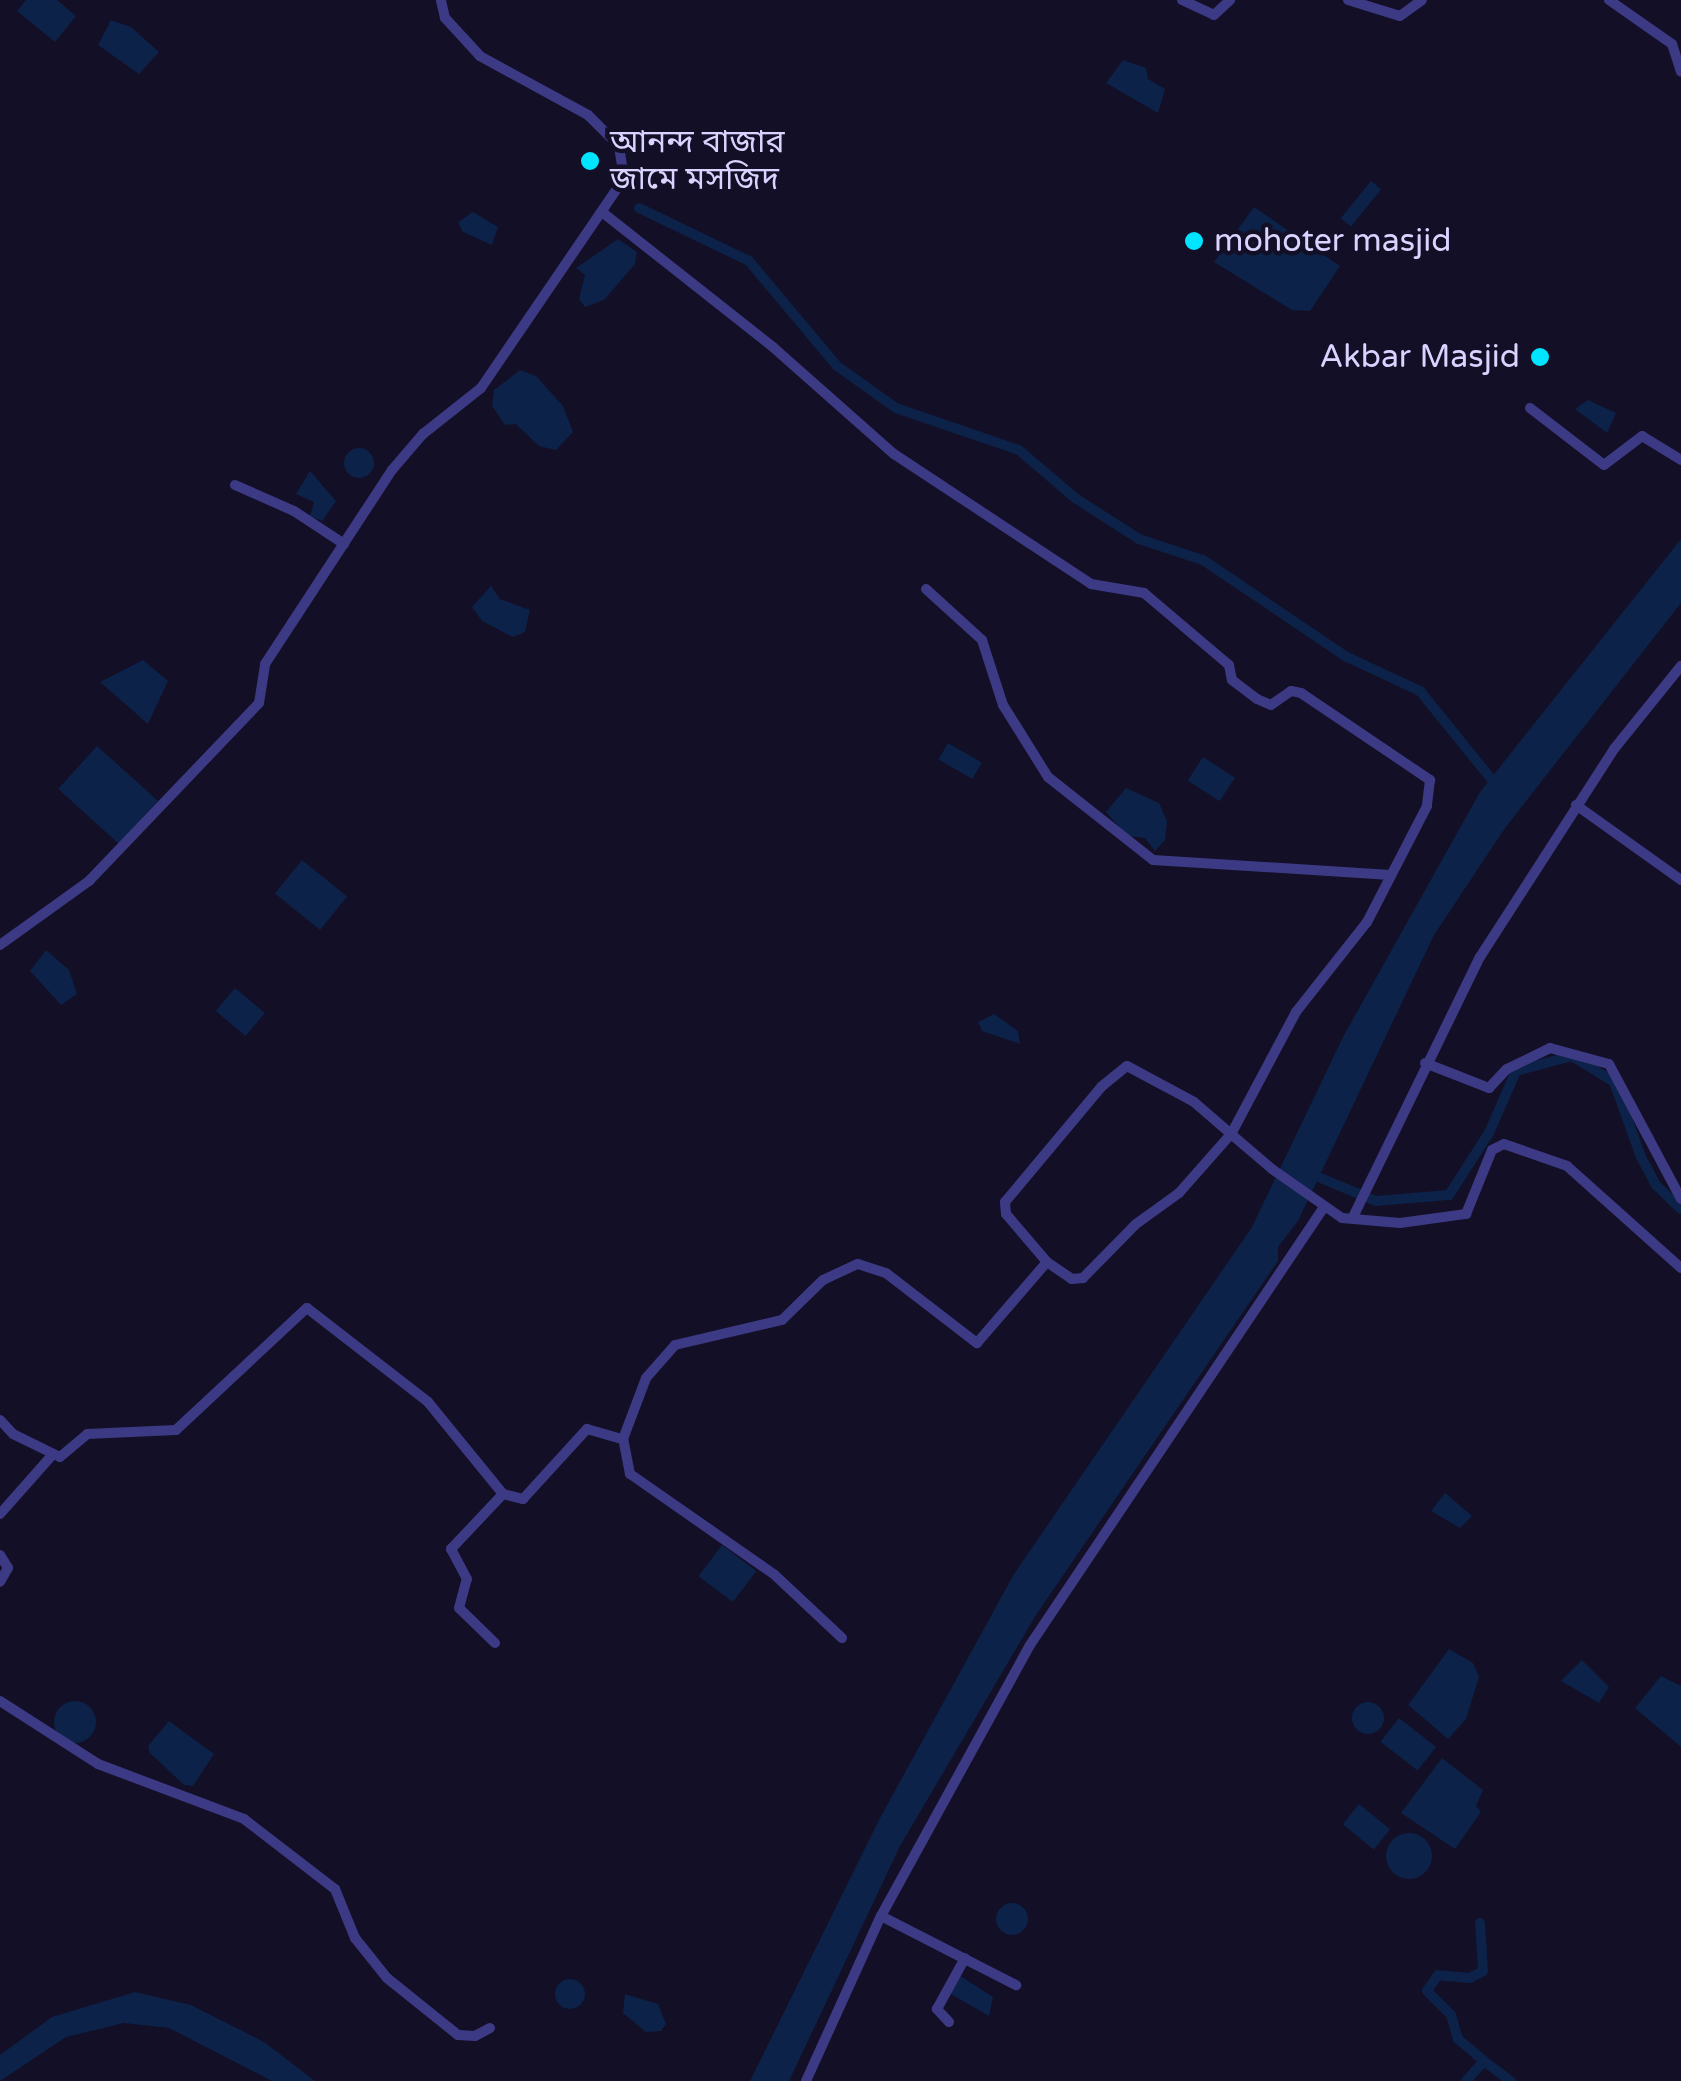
<!DOCTYPE html>
<meta charset="utf-8">
<style>
body{margin:0}
#map{position:relative;width:1681px;height:2081px;overflow:hidden;background:#130f26;font-family:"Varela Round","Noto Sans Bengali",sans-serif}
div>[style]{position:absolute}
.water>*{inset:0;background:#0c2248;transform-origin:0 0}
.round{border-radius:50%}
.canal>*{height:10px;margin:-5px;padding:0 5px;transform-origin:5px;border-radius:5px;background:#0c2248}
.minor>*{height:10px;margin:-5px;padding:0 5px;transform-origin:5px;border-radius:5px;background:#3d3a85}
.dots>*{width:28px;height:28px;translate:-50% -50%;box-sizing:border-box;border:5px solid #130f26;border-radius:50%}
span{translate:-50% -50%;white-space:nowrap;text-align:center;line-height:1.15;-webkit-text-stroke:9px #130f26;paint-order:stroke}
.poi-label{font-size:32px;color:#d9d4ff}
.left{translate:0 -50%;text-align:left}
.right{translate:-100% -50%;text-align:right}
</style>
<div id="map">
<div class="water">
<i style="clip-path:polygon(26px 0,57px 0,76px 16px,55px 42px,17px 11px)"></i>
<i style="clip-path:polygon(111px 20px,131px 27px,159px 52px,139px 74px,98px 45px)"></i>
<i style="clip-path:polygon(1123px 60px,1146px 68px,1148px 79px,1165px 89px,1158px 113px,1106px 83px)"></i>
<i style="left:1371px;top:181px;width:13px;height:48px;rotate:39deg"></i>
<i style="clip-path:polygon(1254px 207px,1340px 266px,1310px 311px,1292px 310px,1214px 262px)"></i>
<i style="clip-path:polygon(473px 212px,498px 227px,492px 245px,463px 232px,458px 222px)"></i>
<i style="clip-path:polygon(618px 239px,637px 252px,635px 264px,604px 300px,585px 307px,579px 299px,585px 275px,576px 268px)"></i>
<i style="clip-path:polygon(520px 370px,536px 376px,563px 406px,573px 432px,556px 450px,539px 446px,516px 424px,505px 425px,492px 406px,494px 390px)"></i>
<i style="clip-path:polygon(1588px 400px,1616px 413px,1607px 433px,1575px 409px)"></i>
<i class="round" style="left:344px;top:448px;width:30px;height:30px"></i>
<i style="clip-path:polygon(310px 471px,336px 501px,322px 521px,310px 516px,314px 502px,296px 494px)"></i>
<i style="clip-path:polygon(1681px 539px,1681px 603px,1505px 828px,1434px 935px,1298px 1221px,1278px 1247px,1278px 1261px,1036px 1615px,900px 1846px,789px 2081px,750px 2081px,880px 1818px,1014px 1574px,1252px 1227px,1343px 1037px,1480px 792px)"></i>
<i style="clip-path:polygon(491px 586px,500px 599px,530px 610px,525px 632px,513px 637px,482px 621px,472px 607px)"></i>
<i style="clip-path:polygon(143px 660px,168px 681px,148px 724px,100px 682px)"></i>
<i style="left:948px;top:743px;width:39px;height:19px;rotate:30deg"></i>
<i style="left:97px;top:746px;width:82px;height:58px;rotate:42deg"></i>
<i style="left:1203px;top:757px;width:38px;height:28px;rotate:33deg"></i>
<i style="clip-path:polygon(1126px 788px,1159px 803px,1167px 821px,1165px 840px,1155px 851px,1145px 838px,1127px 836px,1106px 812px)"></i>
<i style="left:302px;top:860px;width:58px;height:43px;rotate:39deg"></i>
<i style="clip-path:polygon(46px 950px,69px 970px,77px 994px,61px 1005px,30px 971px)"></i>
<i style="left:235px;top:988px;width:39px;height:30px;rotate:40deg"></i>
<i style="clip-path:polygon(994px 1014px,1018px 1031px,1020px 1044px,982px 1031px,978px 1022px)"></i>
<i style="clip-path:polygon(1445px 1493px,1472px 1516px,1460px 1528px,1431px 1511px)"></i>
<i style="left:722px;top:1545px;width:43px;height:39px;rotate:37deg"></i>
<i style="clip-path:polygon(1449px 1649px,1473px 1663px,1479px 1677px,1466px 1719px,1448px 1739px,1408px 1705px)"></i>
<i style="clip-path:polygon(1582px 1660px,1609px 1687px,1599px 1703px,1561px 1681px)"></i>
<i style="clip-path:polygon(1661px 1676px,1681px 1686px,1681px 1747px,1635px 1708px)"></i>
<i class="round" style="left:54px;top:1701px;width:42px;height:42px"></i>
<i class="round" style="left:1352px;top:1702px;width:32px;height:32px"></i>
<i style="left:1399px;top:1718px;width:47px;height:30px;rotate:38deg"></i>
<i style="clip-path:polygon(169px 1721px,214px 1754px,193px 1786px,184px 1785px,150px 1753px,148px 1746px)"></i>
<i style="clip-path:polygon(1442px 1758px,1483px 1790px,1476px 1806px,1481px 1812px,1455px 1849px,1401px 1813px)"></i>
<i style="left:1359px;top:1804px;width:40px;height:26px;rotate:39deg"></i>
<i class="round" style="left:1386px;top:1833px;width:46px;height:46px"></i>
<i class="round" style="left:996px;top:1903px;width:32px;height:32px"></i>
<i style="clip-path:polygon(959px 1975px,993px 1997px,989px 2016px,949px 1993px)"></i>
<i class="round" style="left:555px;top:1979px;width:30px;height:30px"></i>
<i style="clip-path:polygon(135px 1992px,191px 2005px,264px 2042px,315px 2081px,272px 2081px,169px 2028px,124px 2023px,66px 2037px,0 2081px,0 2055px,52px 2017px)"></i>
<i style="clip-path:polygon(625px 1994px,658px 2004px,666px 2024px,661px 2031px,646px 2032px,623px 2013px)"></i>
</div>
<div class="canal">
<i style="left:639px;top:208px;width:122px;rotate:25.7deg"></i>
<i style="left:749px;top:261px;width:137px;rotate:50deg"></i>
<i style="left:837px;top:366px;width:72px;rotate:35.4deg"></i>
<i style="left:896px;top:408px;width:130px;rotate:18.9deg"></i>
<i style="left:1019px;top:450px;width:74px;rotate:40.6deg"></i>
<i style="left:1075px;top:498px;width:76px;rotate:32.6deg"></i>
<i style="left:1139px;top:539px;width:67px;rotate:18.2deg"></i>
<i style="left:1203px;top:560px;width:174px;rotate:34deg"></i>
<i style="left:1347px;top:657px;width:81px;rotate:25deg"></i>
<i style="left:1420px;top:691px;width:122px;rotate:51deg"></i>
<i style="left:1306px;top:1172px;width:76px;rotate:22.5deg"></i>
<i style="left:1376px;top:1201px;width:73px;rotate:-4.7deg"></i>
<i style="left:1449px;top:1195px;width:74px;rotate:-57.2deg"></i>
<i style="left:1489px;top:1133px;width:68px;rotate:-66.5deg"></i>
<i style="left:1516px;top:1071px;width:58px;rotate:-15deg"></i>
<i style="left:1572px;top:1056px;width:49px;rotate:31.8deg"></i>
<i style="left:1614px;top:1082px;width:80px;rotate:70.2deg"></i>
<i style="left:1641px;top:1157px;width:32px;rotate:62deg"></i>
<i style="left:1656px;top:1185px;width:35px;rotate:44deg"></i>
<i style="left:1480px;top:1923px;width:48px;rotate:86.4deg"></i>
<i style="left:1483px;top:1971px;width:15px;rotate:152deg"></i>
<i style="left:1470px;top:1978px;width:32px;rotate:-175deg"></i>
<i style="left:1438px;top:1975px;width:19px;rotate:125deg"></i>
<i style="left:1427px;top:1991px;width:34px;rotate:45deg"></i>
<i style="left:1451px;top:2015px;width:25px;rotate:74deg"></i>
<i style="left:1458px;top:2039px;width:34px;rotate:40deg"></i>
<i style="left:1466px;top:2081px;width:27px;rotate:-48deg"></i>
<i style="left:1484px;top:2061px;width:34px;rotate:37deg"></i>
</div>
<div class="minor">
<i style="left:1182px;top:0;width:35px;rotate:25deg"></i>
<i style="left:1214px;top:15px;width:22px;rotate:-43deg"></i>
<i style="left:1348px;top:0;width:54px;rotate:17.1deg"></i>
<i style="left:1400px;top:16px;width:27px;rotate:-36deg"></i>
<i style="left:1609px;top:0;width:77px;rotate:34.9deg"></i>
<i style="left:1672px;top:44px;width:29px;rotate:72deg"></i>
<i style="left:602px;top:212px;width:219px;rotate:38.3deg"></i>
<i style="left:774px;top:348px;width:160px;rotate:41.5deg"></i>
<i style="left:894px;top:454px;width:236px;rotate:33.4deg"></i>
<i style="left:1091px;top:584px;width:54px;rotate:9.6deg"></i>
<i style="left:1144px;top:593px;width:111px;rotate:40.3deg"></i>
<i style="left:1229px;top:665px;width:15px;rotate:79deg"></i>
<i style="left:1232px;top:680px;width:31px;rotate:37deg"></i>
<i style="left:1257px;top:699px;width:15px;rotate:23deg"></i>
<i style="left:1271px;top:705px;width:24px;rotate:-35deg"></i>
<i style="left:1291px;top:691px;width:10px;rotate:11deg"></i>
<i style="left:1301px;top:693px;width:156px;rotate:34deg"></i>
<i style="left:1430px;top:780px;width:26px;rotate:97deg"></i>
<i style="left:1427px;top:806px;width:131px;rotate:117.3deg"></i>
<i style="left:1367px;top:922px;width:115px;rotate:128.3deg"></i>
<i style="left:1296px;top:1012px;width:138px;rotate:118deg"></i>
<i style="left:1231px;top:1134px;width:79px;rotate:131.4deg"></i>
<i style="left:1179px;top:1193px;width:53px;rotate:144.2deg"></i>
<i style="left:1136px;top:1224px;width:76px;rotate:134.5deg"></i>
<i style="left:1083px;top:1278px;width:11px;rotate:175deg"></i>
<i style="left:1072px;top:1279px;width:30px;rotate:-146deg"></i>
<i style="left:1047px;top:1262px;width:63px;rotate:-130.5deg"></i>
<i style="left:1006px;top:1214px;width:12px;rotate:-95deg"></i>
<i style="left:1005px;top:1202px;width:150px;rotate:-50.1deg"></i>
<i style="left:1101px;top:1087px;width:33px;rotate:-39deg"></i>
<i style="left:1127px;top:1066px;width:76px;rotate:28.2deg"></i>
<i style="left:1194px;top:1102px;width:49px;rotate:40.9deg"></i>
<i style="left:1231px;top:1134px;width:54px;rotate:40.5deg"></i>
<i style="left:1272px;top:1169px;width:85px;rotate:35deg"></i>
<i style="left:1342px;top:1218px;width:58px;rotate:4.9deg"></i>
<i style="left:1400px;top:1223px;width:67px;rotate:-7.8deg"></i>
<i style="left:1466px;top:1214px;width:69px;rotate:-67.9deg"></i>
<i style="left:1492px;top:1150px;width:13px;rotate:-27deg"></i>
<i style="left:1504px;top:1144px;width:67px;rotate:19.2deg"></i>
<i style="left:1567px;top:1166px;width:153px;rotate:41.8deg"></i>
<i style="left:1530px;top:408px;width:93px;rotate:37.6deg"></i>
<i style="left:1604px;top:465px;width:48px;rotate:-37.3deg"></i>
<i style="left:1642px;top:436px;width:46px;rotate:31.6deg"></i>
<i style="left:235px;top:485px;width:64px;rotate:23.8deg"></i>
<i style="left:294px;top:511px;width:60px;rotate:33.4deg"></i>
<i style="left:926px;top:589px;width:76px;rotate:42.3deg"></i>
<i style="left:982px;top:640px;width:68px;rotate:72.1deg"></i>
<i style="left:1003px;top:705px;width:85px;rotate:58deg"></i>
<i style="left:1048px;top:777px;width:134px;rotate:38.3deg"></i>
<i style="left:1153px;top:860px;width:238px;rotate:3.6deg"></i>
<i style="left:1576px;top:805px;width:129px;rotate:35.5deg"></i>
<i style="left:0;top:945px;width:110px;rotate:-35.7deg"></i>
<i style="left:89px;top:881px;width:246px;rotate:-46.3deg"></i>
<i style="left:259px;top:703px;width:39px;rotate:-81deg"></i>
<i style="left:265px;top:664px;width:232px;rotate:-56.8deg"></i>
<i style="left:392px;top:470px;width:48px;rotate:-49.3deg"></i>
<i style="left:423px;top:434px;width:74px;rotate:-38.4deg"></i>
<i style="left:481px;top:388px;width:254px;rotate:-55.7deg"></i>
<i style="left:624px;top:178px;width:32px;rotate:-99deg"></i>
<i style="left:619px;top:146px;width:44px;rotate:-135deg"></i>
<i style="left:588px;top:115px;width:123px;rotate:-151.4deg"></i>
<i style="left:480px;top:56px;width:52px;rotate:-132.6deg"></i>
<i style="left:445px;top:18px;width:18px;rotate:-103deg"></i>
<i style="left:1425px;top:1063px;width:69px;rotate:21.3deg"></i>
<i style="left:1489px;top:1088px;width:26px;rotate:-47deg"></i>
<i style="left:1507px;top:1069px;width:48px;rotate:-26deg"></i>
<i style="left:1550px;top:1048px;width:61px;rotate:15.2deg"></i>
<i style="left:1609px;top:1064px;width:153px;rotate:61.9deg"></i>
<i style="left:1354px;top:1215px;width:287px;rotate:-64deg"></i>
<i style="left:1480px;top:957px;width:247px;rotate:-57.2deg"></i>
<i style="left:1614px;top:749px;width:107px;rotate:-51.1deg"></i>
<i style="left:0;top:1420px;width:19px;rotate:47deg"></i>
<i style="left:13px;top:1434px;width:52px;rotate:26.1deg"></i>
<i style="left:60px;top:1457px;width:35px;rotate:-40deg"></i>
<i style="left:87px;top:1434px;width:89px;rotate:-2.6deg"></i>
<i style="left:176px;top:1430px;width:179px;rotate:-43deg"></i>
<i style="left:307px;top:1308px;width:153px;rotate:37.8deg"></i>
<i style="left:428px;top:1402px;width:119px;rotate:50.8deg"></i>
<i style="left:503px;top:1494px;width:21px;rotate:14deg"></i>
<i style="left:523px;top:1499px;width:95px;rotate:-47.6deg"></i>
<i style="left:587px;top:1429px;width:37px;rotate:16deg"></i>
<i style="left:0;top:1514px;width:80px;rotate:-48.5deg"></i>
<i style="left:0;top:1555px;width:15px;rotate:58deg"></i>
<i style="left:8px;top:1568px;width:16px;rotate:120deg"></i>
<i style="left:842px;top:1638px;width:92px;rotate:-136.8deg"></i>
<i style="left:775px;top:1575px;width:177px;rotate:-145.1deg"></i>
<i style="left:630px;top:1474px;width:36px;rotate:-101deg"></i>
<i style="left:623px;top:1439px;width:65px;rotate:-69.3deg"></i>
<i style="left:646px;top:1378px;width:44px;rotate:-48.7deg"></i>
<i style="left:675px;top:1345px;width:110px;rotate:-13.2deg"></i>
<i style="left:782px;top:1320px;width:57px;rotate:-44.3deg"></i>
<i style="left:823px;top:1280px;width:38px;rotate:-25deg"></i>
<i style="left:858px;top:1264px;width:29px;rotate:18deg"></i>
<i style="left:886px;top:1273px;width:115px;rotate:37.6deg"></i>
<i style="left:977px;top:1343px;width:107px;rotate:-49.2deg"></i>
<i style="left:495px;top:1643px;width:50px;rotate:-135.8deg"></i>
<i style="left:459px;top:1608px;width:30px;rotate:-75deg"></i>
<i style="left:467px;top:1579px;width:34px;rotate:-118deg"></i>
<i style="left:451px;top:1549px;width:76px;rotate:-46.6deg"></i>
<i style="left:0;top:1701px;width:117px;rotate:32.7deg"></i>
<i style="left:98px;top:1764px;width:156px;rotate:20.6deg"></i>
<i style="left:244px;top:1819px;width:115px;rotate:37.6deg"></i>
<i style="left:335px;top:1889px;width:53px;rotate:67.8deg"></i>
<i style="left:355px;top:1938px;width:51px;rotate:51.3deg"></i>
<i style="left:387px;top:1978px;width:91px;rotate:38.8deg"></i>
<i style="left:458px;top:2035px;width:17px;rotate:3deg"></i>
<i style="left:475px;top:2036px;width:17px;rotate:-28deg"></i>
<i style="left:881px;top:1916px;width:152px;rotate:27.1deg"></i>
<i style="left:949px;top:2022px;width:18px;rotate:-133deg"></i>
<i style="left:937px;top:2009px;width:58px;rotate:-61.2deg"></i>
<i style="left:806px;top:2081px;width:181px;rotate:-65.6deg"></i>
<i style="left:881px;top:1916px;width:309px;rotate:-61.2deg"></i>
<i style="left:1030px;top:1645px;width:528px;rotate:-56.13deg"></i>
</div>
<div class="dots">
<i style="left:590px;top:161px;background:#00e5ff"></i>
<i style="left:1194px;top:241px;background:#00e5ff"></i>
<i style="left:1540px;top:357px;background:#00e5ff"></i>
</div>
<div class="poi-label">
<span class="left" style="left:610px;top:161px">আনন্দ বাজার<br>জামে মসজিদ</span>
<span class="left" style="left:1214px;top:241px">mohoter masjid</span>
<span class="right" style="left:1520px;top:357px">Akbar Masjid</span>
</div>
</div>
